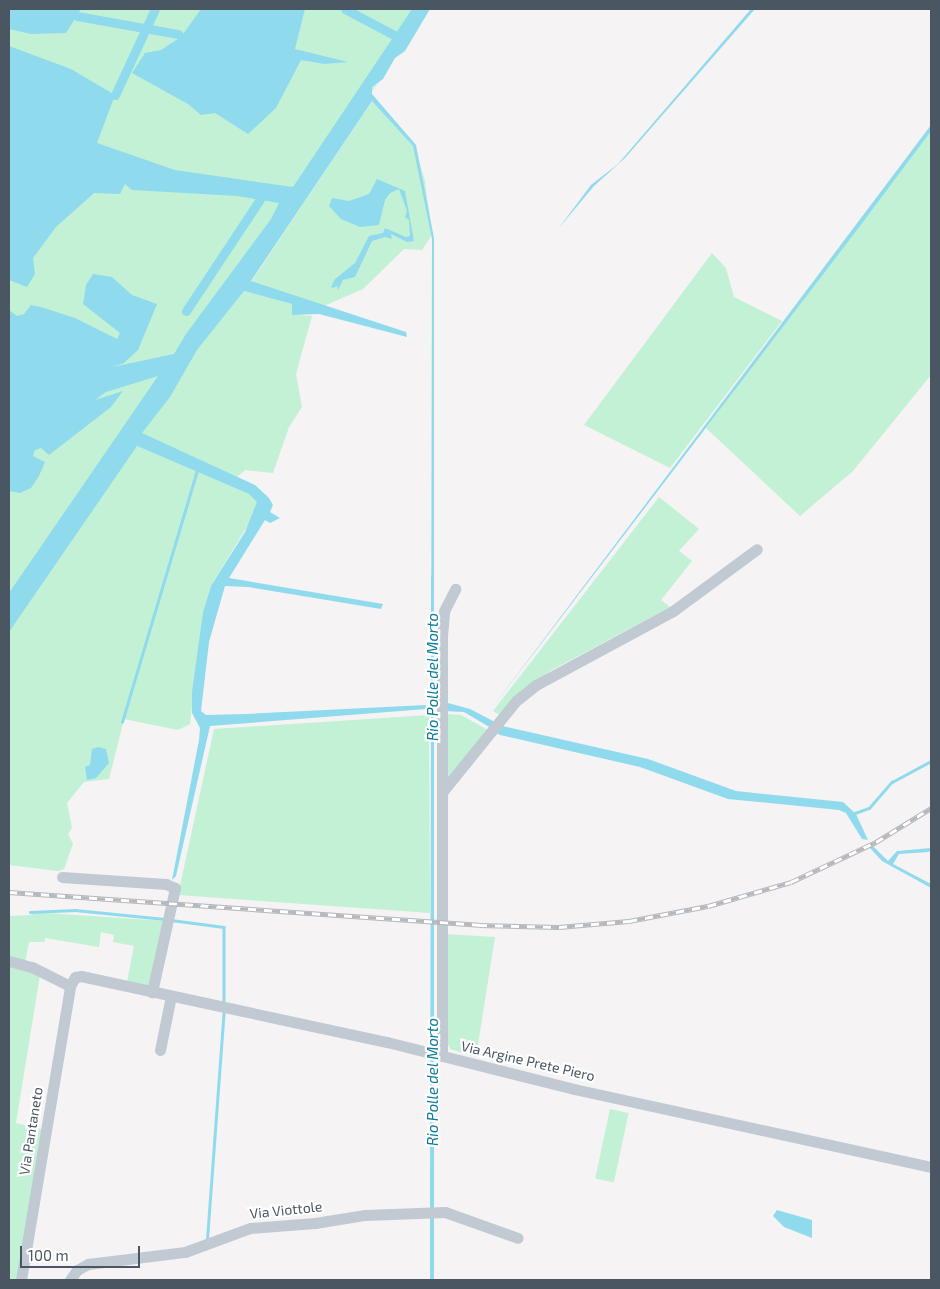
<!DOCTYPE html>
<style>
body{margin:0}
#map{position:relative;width:940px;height:1289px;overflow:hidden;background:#f5f3f3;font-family:"Exo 2",sans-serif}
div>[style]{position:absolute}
.green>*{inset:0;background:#c3f1d5;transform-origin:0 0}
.water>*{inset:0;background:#90daee}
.stream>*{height:2.5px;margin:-1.25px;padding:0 1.25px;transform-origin:1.25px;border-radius:1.25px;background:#90daee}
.canal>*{height:9px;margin:-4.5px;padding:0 4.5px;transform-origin:4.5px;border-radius:4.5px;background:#90daee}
.minor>*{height:11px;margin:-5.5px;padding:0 5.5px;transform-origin:5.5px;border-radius:5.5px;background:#c1cad2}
.rail>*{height:4.5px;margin-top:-2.25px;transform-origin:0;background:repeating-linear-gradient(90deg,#fff 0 8px,#b5b8bd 0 16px);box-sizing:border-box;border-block:1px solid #b5b8bd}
span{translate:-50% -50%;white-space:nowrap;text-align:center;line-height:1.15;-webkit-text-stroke:4.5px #fff;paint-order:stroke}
.street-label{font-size:14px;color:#4a5661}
.water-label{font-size:15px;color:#0c7c9b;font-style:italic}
.frame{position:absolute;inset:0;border:10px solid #4a5661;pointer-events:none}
.scale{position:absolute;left:20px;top:1246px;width:120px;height:22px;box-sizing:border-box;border:2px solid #4a5661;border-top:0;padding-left:6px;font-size:15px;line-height:18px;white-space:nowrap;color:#4a5661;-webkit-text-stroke:4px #fff;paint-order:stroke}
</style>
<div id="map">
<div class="green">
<i style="clip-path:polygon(9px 9px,427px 9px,217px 324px,244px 291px,292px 304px,299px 315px,312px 316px,296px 374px,302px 407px,289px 427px,273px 473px,245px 470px,237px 477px,142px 434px,137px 446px,249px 494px,258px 502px,257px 510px,211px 586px,203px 612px,190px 724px,178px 730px,124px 719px,109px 779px,84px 782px,67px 803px,72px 828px,68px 834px,73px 844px,64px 869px,58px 871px,9px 865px)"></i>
<i style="clip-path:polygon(372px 101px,413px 141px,425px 181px,432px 235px,422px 250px,404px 249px,363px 289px,324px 306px,251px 282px)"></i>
<i style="clip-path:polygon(931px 127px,931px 375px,853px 471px,800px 516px,706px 428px)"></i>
<i style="clip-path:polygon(712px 253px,726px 268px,734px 297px,782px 321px,670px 468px,584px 425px)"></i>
<i style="clip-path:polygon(659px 497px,699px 529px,679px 551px,692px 561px,661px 600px,670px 607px,550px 671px,500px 715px,493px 711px)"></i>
<i style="clip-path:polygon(447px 714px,461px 715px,488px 730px,447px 782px)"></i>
<i style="clip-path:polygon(429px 715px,430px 913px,178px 895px,214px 729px)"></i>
<i style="clip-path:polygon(30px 912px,167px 921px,150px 988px,127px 982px,134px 946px,113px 942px,114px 935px,101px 932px,99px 947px,45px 938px,45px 942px,29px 942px,25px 963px,40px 975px,16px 1123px,45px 1130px,18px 1280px,9px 1280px,9px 916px,32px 915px)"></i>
<i style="clip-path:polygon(445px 934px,495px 937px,476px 1057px,450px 1049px,446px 1039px)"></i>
<i style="left:610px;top:1109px;width:19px;height:71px;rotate:12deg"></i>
</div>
<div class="water">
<i style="clip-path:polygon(9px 9px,81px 9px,66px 33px,31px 34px,9px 29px)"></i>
<i style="clip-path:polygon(201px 9px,305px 9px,295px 49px,348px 62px,324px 64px,301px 60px,276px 108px,248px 134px,215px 113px,201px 115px,188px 104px,132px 73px,145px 53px,161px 50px,181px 37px)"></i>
<i style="clip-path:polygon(412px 9px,430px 9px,405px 51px,395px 58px,383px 79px,372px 87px,372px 94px,416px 145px,434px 238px,434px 1280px,430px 1280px,430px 1181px,432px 239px,413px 146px,372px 101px,251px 281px,406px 332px,407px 337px,319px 314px,292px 315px,292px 304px,244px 291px,197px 350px,170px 397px,142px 433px,255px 485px,269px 498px,273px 505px,270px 512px,280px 518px,270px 523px,265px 520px,229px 578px,383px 604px,381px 609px,248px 587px,225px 586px,209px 642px,201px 711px,206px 715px,246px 714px,426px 705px,426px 709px,210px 726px,176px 876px,172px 880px,199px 740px,200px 728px,192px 713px,192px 692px,203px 612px,211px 586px,245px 532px,257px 502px,249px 494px,137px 446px,9px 632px,9px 593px,158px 376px,106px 392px,95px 400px,123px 391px,111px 407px,49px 455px,41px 448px,35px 450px,33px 456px,45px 462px,39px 476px,31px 488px,20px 493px,9px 491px,9px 310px,17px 316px,24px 314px,31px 305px,44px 308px,75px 318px,117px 339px,120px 333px,83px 304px,86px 285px,93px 274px,112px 277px,132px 295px,157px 304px,138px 350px,124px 363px,112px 367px,174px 354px,186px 334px,271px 219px,279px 203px,237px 196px,132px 190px,125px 184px,120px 194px,94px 193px,56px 227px,33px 258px,35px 274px,27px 287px,9px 280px,9px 46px,71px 69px,115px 95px,97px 143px,175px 170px,293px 187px)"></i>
<i style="clip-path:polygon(751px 9px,755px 9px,625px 158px,594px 186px,558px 229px,591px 185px,618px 164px)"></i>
<i style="clip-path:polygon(931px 125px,931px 131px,860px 226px,492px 708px)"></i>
<i style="clip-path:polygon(377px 179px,405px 191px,414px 241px,407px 242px,391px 234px,392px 239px,385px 237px,372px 241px,355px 277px,343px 280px,338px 290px,337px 286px,333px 288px,331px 287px,335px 279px,355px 263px,369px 236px,383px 233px,385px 228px,406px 237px,410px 236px,409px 220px,405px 217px,407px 211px,399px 189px,390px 193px,385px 200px,379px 225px,360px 227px,341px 219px,329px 206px,332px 198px,349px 201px,369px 194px)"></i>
<i style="clip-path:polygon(448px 703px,470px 709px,495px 722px,491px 728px,464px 712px,443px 711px,444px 704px)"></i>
<i style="clip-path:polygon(502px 726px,648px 759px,736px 791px,843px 802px,856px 814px,868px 840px,862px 839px,846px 813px,839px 810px,728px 799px,640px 767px,500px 735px,496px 733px)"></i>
<i style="clip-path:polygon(98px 747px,106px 749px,109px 763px,96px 778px,87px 780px,85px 767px,90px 765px,92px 749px)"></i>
<i style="clip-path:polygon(872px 845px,888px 861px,897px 851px,931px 848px,929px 852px,899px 854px,893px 864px,931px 884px,931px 888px,882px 861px,869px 847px)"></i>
<i style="clip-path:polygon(777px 1210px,812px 1220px,812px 1238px,784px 1227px,773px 1216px)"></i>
</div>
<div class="stream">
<i style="left:432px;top:719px;width:142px;rotate:-90deg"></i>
<i style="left:122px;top:722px;width:263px;rotate:-73.4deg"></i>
<i style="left:855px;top:813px;width:15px;rotate:-20deg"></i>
<i style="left:869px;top:808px;width:35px;rotate:-49deg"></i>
<i style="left:892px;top:782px;width:44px;rotate:-28.3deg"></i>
<i style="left:30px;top:912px;width:45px;rotate:-2.5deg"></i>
<i style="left:75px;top:910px;width:90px;rotate:5.7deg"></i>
<i style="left:171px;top:920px;width:53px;rotate:7.5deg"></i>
<i style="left:224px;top:927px;width:78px;rotate:90deg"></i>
<i style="left:207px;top:1239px;width:230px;rotate:-85.8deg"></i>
</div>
<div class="canal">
<i style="left:345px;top:9px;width:55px;rotate:28deg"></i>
<i style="left:77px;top:16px;width:103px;rotate:10.1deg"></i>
<i style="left:115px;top:95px;width:95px;rotate:-65.1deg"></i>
<i style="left:186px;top:311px;width:134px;rotate:-56.5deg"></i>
</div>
<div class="minor">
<i style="left:443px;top:791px;width:116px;rotate:-51deg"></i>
<i style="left:516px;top:701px;width:26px;rotate:-39deg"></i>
<i style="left:536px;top:685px;width:156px;rotate:-28.4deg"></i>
<i style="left:673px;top:611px;width:104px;rotate:-36.4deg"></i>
<i style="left:62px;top:877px;width:104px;rotate:3.9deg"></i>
<i style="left:166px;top:884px;width:10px;rotate:24deg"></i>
<i style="left:175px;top:888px;width:107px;rotate:102.5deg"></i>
<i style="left:9px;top:961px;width:24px;rotate:15deg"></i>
<i style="left:32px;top:967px;width:42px;rotate:26.6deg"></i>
<i style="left:70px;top:986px;width:10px;rotate:-61deg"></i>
<i style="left:75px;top:977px;width:6px;rotate:-9deg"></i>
<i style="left:81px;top:976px;width:313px;rotate:12.2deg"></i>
<i style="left:387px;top:1042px;width:193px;rotate:14.1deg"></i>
<i style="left:574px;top:1089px;width:365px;rotate:12.3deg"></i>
<i style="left:160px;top:1050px;width:55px;rotate:-78.5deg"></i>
<i style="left:442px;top:1056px;width:420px;rotate:-90deg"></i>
<i style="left:442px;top:636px;width:25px;rotate:-85deg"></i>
<i style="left:444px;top:611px;width:25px;rotate:-63deg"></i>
<i style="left:21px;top:1280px;width:298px;rotate:-80.5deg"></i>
<i style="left:70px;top:1280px;width:12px;rotate:-55deg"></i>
<i style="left:77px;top:1270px;width:13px;rotate:-29deg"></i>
<i style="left:88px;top:1264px;width:98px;rotate:-7.1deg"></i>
<i style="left:185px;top:1252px;width:69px;rotate:-20.3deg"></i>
<i style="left:250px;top:1228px;width:65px;rotate:-4.4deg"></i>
<i style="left:315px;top:1223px;width:51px;rotate:-9.1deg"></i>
<i style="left:365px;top:1215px;width:80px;rotate:-2.1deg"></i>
<i style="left:445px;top:1212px;width:77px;rotate:19.6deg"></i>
</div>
<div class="rail">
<i style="left:9px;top:892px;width:471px;rotate:4deg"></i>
<i style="left:479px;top:925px;width:80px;rotate:1.4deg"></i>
<i style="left:559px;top:927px;width:70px;rotate:-4.9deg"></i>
<i style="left:629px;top:921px;width:80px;rotate:-10.8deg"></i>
<i style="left:708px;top:906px;width:86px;rotate:-16.1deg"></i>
<i style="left:791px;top:882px;width:94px;rotate:-25.2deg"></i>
<i style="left:876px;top:842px;width:65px;rotate:-31.7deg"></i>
</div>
<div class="street-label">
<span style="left:528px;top:1061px;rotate:13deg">Via Argine Prete Piero</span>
<span style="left:31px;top:1131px;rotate:-81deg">Via Pantaneto</span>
<span style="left:286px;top:1210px;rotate:-6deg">Via Viottole</span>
</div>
<div class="water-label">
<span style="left:433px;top:677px;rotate:-90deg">Rio Polle del Morto</span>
<span style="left:433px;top:1082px;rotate:-90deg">Rio Polle del Morto</span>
</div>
<div class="frame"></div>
<div class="scale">100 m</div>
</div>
